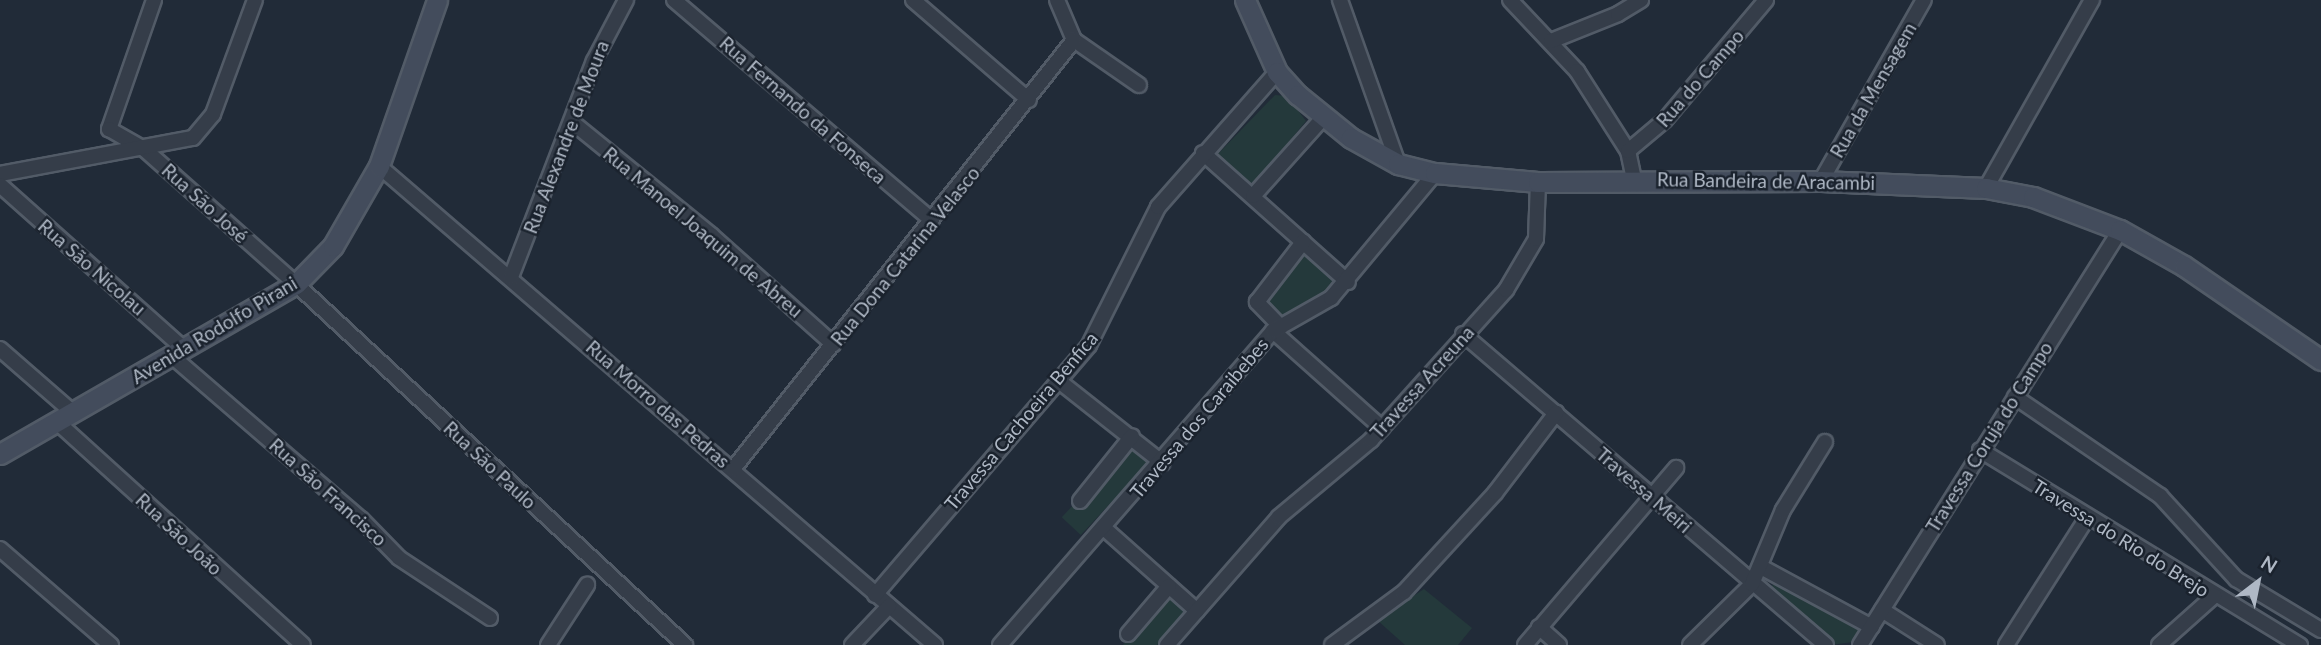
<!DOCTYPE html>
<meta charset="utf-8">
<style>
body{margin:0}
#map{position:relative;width:2321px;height:645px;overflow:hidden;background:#212b38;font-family:Lato,sans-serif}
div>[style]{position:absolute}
.green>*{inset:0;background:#24393b;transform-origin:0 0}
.roads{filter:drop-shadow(2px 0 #525b67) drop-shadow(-2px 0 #525b67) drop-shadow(0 2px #525b67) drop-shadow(0 -2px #525b67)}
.street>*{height:14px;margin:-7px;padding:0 7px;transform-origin:7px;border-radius:7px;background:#353d49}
.secondary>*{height:19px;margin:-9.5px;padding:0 9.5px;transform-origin:9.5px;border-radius:9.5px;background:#434c5c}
span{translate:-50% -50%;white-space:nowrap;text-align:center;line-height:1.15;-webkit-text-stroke:5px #1a222d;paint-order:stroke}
.street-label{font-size:19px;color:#afb8c5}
.north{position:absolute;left:2223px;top:547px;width:70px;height:70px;-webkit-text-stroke:5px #1a222d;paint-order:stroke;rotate:32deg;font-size:19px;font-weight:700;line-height:28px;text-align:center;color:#afb8c5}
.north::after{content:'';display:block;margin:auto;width:24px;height:32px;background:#afb8c5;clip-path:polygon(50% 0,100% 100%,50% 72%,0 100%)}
</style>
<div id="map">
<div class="green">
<i style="clip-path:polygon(1275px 95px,1287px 96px,1306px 121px,1258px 180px,1246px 185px,1215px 157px)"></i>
<i style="clip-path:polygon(1305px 251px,1339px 277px,1318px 301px,1284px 317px,1277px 315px,1262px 302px)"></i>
<i style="left:1132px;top:442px;width:26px;height:103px;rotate:43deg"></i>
<i style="clip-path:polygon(1777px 580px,1861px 629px,1853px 642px,1831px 645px,1766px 593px)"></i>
<i style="clip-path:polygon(1171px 588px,1191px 605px,1157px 645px,1123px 645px)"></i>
<i style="clip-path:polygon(1424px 589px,1472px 628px,1458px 645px,1405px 645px,1377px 620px)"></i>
</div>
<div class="roads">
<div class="street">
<i style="left:154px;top:0;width:137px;rotate:109.2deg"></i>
<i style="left:109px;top:129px;width:40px;rotate:29.7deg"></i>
<i style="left:144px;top:149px;width:203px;rotate:41.6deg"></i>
<i style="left:296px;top:284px;width:531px;rotate:42.86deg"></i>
<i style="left:674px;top:0;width:339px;rotate:40.5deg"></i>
<i style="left:913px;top:0;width:153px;rotate:40.8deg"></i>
<i style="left:1057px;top:0;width:43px;rotate:67deg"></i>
<i style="left:1074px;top:40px;width:79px;rotate:34.7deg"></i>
<i style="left:1340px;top:0;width:174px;rotate:70.5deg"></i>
<i style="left:1510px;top:0;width:98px;rotate:46.7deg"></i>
<i style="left:1577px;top:71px;width:95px;rotate:57.5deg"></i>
<i style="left:1628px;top:151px;width:29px;rotate:78deg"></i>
<i style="left:1551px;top:41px;width:72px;rotate:-21.9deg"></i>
<i style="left:1618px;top:14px;width:27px;rotate:-31deg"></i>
<i style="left:572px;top:122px;width:179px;rotate:39.1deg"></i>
<i style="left:711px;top:235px;width:164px;rotate:41.8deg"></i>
<i style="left:1628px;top:151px;width:48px;rotate:-40deg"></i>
<i style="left:1665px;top:120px;width:157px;rotate:-49.9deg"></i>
<i style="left:1203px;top:153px;width:194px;rotate:41.7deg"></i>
<i style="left:379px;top:166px;width:734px;rotate:40.75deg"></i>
<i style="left:0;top:174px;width:196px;rotate:-10.6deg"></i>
<i style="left:193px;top:138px;width:31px;rotate:-50deg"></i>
<i style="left:213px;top:114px;width:121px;rotate:-69.8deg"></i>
<i style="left:1821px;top:181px;width:208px;rotate:-60.4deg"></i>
<i style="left:0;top:185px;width:246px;rotate:41.7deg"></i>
<i style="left:1986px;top:188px;width:216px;rotate:-60.6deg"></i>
<i style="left:1253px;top:196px;width:106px;rotate:-48.1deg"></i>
<i style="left:511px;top:277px;width:231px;rotate:-69deg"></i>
<i style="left:594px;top:61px;width:69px;rotate:-62.3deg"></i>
<i style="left:1281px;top:327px;width:35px;rotate:-134deg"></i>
<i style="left:1257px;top:302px;width:76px;rotate:-52.5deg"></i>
<i style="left:1273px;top:331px;width:146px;rotate:41.7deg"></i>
<i style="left:1463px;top:334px;width:478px;rotate:40.6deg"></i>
<i style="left:0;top:349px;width:94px;rotate:41.1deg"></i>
<i style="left:173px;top:357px;width:248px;rotate:40.8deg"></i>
<i style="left:361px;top:519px;width:54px;rotate:45.7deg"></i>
<i style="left:399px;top:558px;width:109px;rotate:33.4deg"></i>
<i style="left:1059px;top:381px;width:132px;rotate:38.3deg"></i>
<i style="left:2015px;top:397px;width:176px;rotate:34.3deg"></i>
<i style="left:2160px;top:496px;width:113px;rotate:47.5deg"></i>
<i style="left:2236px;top:579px;width:99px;rotate:31deg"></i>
<i style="left:56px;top:421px;width:333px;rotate:42.2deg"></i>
<i style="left:1980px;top:450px;width:375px;rotate:31.4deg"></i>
<i style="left:733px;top:469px;width:548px;rotate:-51.52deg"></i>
<i style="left:1080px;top:501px;width:83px;rotate:-51.3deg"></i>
<i style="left:1105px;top:529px;width:123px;rotate:41.7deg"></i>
<i style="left:0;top:549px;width:147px;rotate:40.9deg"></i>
<i style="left:1761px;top:567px;width:126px;rotate:28.4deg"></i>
<i style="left:875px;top:595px;width:329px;rotate:-49.4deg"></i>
<i style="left:1089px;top:345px;width:154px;rotate:-63.4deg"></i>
<i style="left:1158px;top:207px;width:180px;rotate:-48.6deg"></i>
<i style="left:1882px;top:610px;width:65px;rotate:32.5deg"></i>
<i style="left:1539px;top:627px;width:27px;rotate:42deg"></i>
<i style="left:1128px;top:634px;width:63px;rotate:-49.5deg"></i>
<i style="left:548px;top:645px;width:72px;rotate:-57deg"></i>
<i style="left:852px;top:645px;width:54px;rotate:-46.5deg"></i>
<i style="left:1000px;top:645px;width:416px;rotate:-49deg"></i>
<i style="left:1273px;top:331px;width:67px;rotate:-29.6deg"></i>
<i style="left:1331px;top:298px;width:163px;rotate:-50.2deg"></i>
<i style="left:1167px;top:645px;width:170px;rotate:-48.8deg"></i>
<i style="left:1279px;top:517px;width:120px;rotate:-39.9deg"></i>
<i style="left:1371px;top:440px;width:202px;rotate:-48deg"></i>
<i style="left:1506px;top:290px;width:59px;rotate:-59.5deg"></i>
<i style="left:1536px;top:239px;width:57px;rotate:-88deg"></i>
<i style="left:1332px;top:645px;width:89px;rotate:-36.4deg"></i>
<i style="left:1404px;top:592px;width:134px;rotate:-47.4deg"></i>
<i style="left:1495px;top:493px;width:101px;rotate:-52.7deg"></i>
<i style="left:1525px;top:645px;width:233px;rotate:-49.5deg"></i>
<i style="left:1690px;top:645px;width:87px;rotate:-44.5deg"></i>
<i style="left:1752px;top:584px;width:80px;rotate:-67.3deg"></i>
<i style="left:1783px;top:510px;width:80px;rotate:-58.3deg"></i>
<i style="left:1860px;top:645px;width:490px;rotate:-57.9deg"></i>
<i style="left:2006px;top:645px;width:151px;rotate:-57.5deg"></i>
<i style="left:2159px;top:645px;width:74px;rotate:-41.7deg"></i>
</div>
<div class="secondary">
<i style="left:1245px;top:0;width:79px;rotate:66deg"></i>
<i style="left:1277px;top:72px;width:31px;rotate:48deg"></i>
<i style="left:1298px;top:95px;width:68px;rotate:39.1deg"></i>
<i style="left:1351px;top:138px;width:54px;rotate:29deg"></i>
<i style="left:1398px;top:164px;width:38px;rotate:14deg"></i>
<i style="left:1435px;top:173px;width:103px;rotate:5deg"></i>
<i style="left:1538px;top:182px;width:283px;rotate:-0.2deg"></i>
<i style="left:1821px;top:181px;width:165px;rotate:2.4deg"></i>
<i style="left:1986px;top:188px;width:48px;rotate:10.8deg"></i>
<i style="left:2033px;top:197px;width:93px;rotate:20.8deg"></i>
<i style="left:2120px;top:230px;width:73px;rotate:29.4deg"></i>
<i style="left:2184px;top:266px;width:166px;rotate:34.5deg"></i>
<i style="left:0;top:454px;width:341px;rotate:-29.9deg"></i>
<i style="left:296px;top:284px;width:53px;rotate:-45.8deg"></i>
<i style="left:333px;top:246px;width:92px;rotate:-60.1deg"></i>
<i style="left:379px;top:166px;width:176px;rotate:-70.7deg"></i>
</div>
</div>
<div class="street-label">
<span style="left:1700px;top:78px;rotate:-49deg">Rua do Campo</span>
<span style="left:1873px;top:90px;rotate:-60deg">Rua da Mensagem</span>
<span style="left:803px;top:110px;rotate:41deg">Rua Fernando da Fonseca</span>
<span style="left:566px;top:137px;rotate:-69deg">Rua Alexandre de Moura</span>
<span style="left:1766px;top:181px;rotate:1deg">Rua Bandeira de Aracambi</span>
<span style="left:205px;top:203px;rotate:42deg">Rua São José</span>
<span style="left:703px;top:232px;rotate:40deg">Rua Manoel Joaquim de Abreu</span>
<span style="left:905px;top:256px;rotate:-51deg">Rua Dona Catarina Velasco</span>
<span style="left:92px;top:267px;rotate:41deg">Rua São Nicolau</span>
<span style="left:214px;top:330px;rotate:-31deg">Avenida Rodolfo Pirani</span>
<span style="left:1422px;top:382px;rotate:-48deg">Travessa Acreuna</span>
<span style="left:658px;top:404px;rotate:41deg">Rua Morro das Pedras</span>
<span style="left:1199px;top:418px;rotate:-50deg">Travessa dos Caraibebes</span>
<span style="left:1021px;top:421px;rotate:-50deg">Travessa Cachoeira Benfica</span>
<span style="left:1989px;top:437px;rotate:-58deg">Travessa Coruja do Campo</span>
<span style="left:490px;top:465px;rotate:43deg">Rua São Paulo</span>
<span style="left:1644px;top:490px;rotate:41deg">Travessa Meiri</span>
<span style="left:328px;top:492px;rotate:42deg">Rua São Francisco</span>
<span style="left:179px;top:534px;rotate:43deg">Rua São João</span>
<span style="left:2121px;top:538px;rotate:32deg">Travessa do Rio do Brejo</span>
</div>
<div class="north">N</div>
</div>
